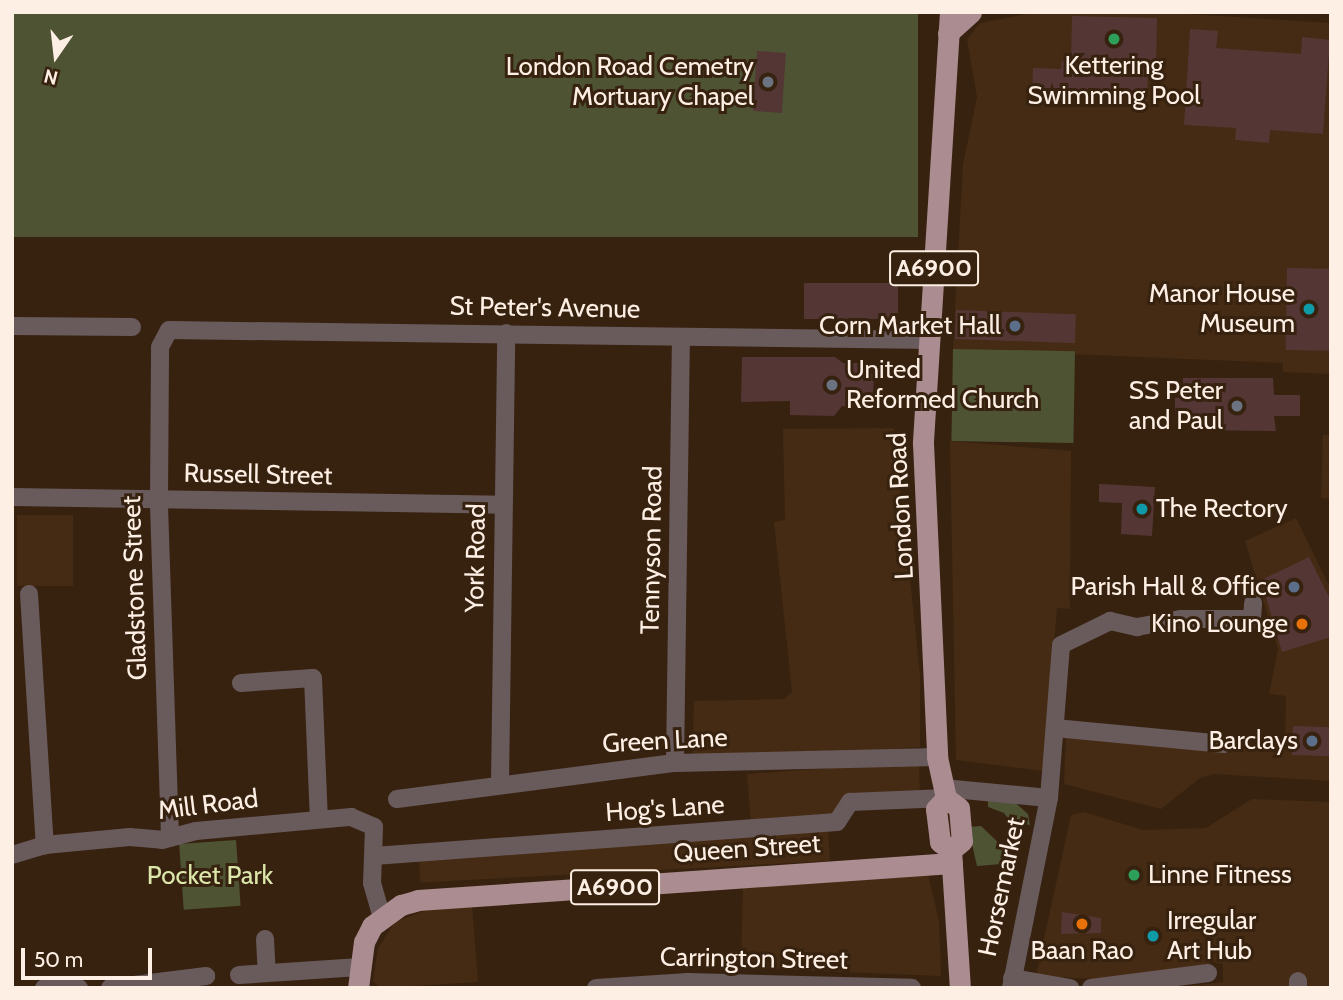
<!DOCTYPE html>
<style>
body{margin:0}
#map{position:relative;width:1343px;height:1000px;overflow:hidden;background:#372210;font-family:Cabin,sans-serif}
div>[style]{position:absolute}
.built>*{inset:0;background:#452b13;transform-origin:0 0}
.green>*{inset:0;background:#4e5334;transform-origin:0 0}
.building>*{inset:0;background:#543635;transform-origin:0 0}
.minor>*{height:18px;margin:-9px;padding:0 9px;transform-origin:9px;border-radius:9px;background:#695a5c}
.major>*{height:21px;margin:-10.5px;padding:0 10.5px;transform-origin:10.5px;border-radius:10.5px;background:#ab8c90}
.dots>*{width:19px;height:19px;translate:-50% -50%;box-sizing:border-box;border:4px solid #372210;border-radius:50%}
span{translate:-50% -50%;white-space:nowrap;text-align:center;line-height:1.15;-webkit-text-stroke:6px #372210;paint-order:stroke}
.shield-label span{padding:2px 5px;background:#372210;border:2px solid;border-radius:5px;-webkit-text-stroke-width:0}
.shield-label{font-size:24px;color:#feefe4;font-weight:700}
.poi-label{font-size:26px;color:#feefe4}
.right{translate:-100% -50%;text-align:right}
.left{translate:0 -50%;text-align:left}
.street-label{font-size:26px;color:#feefe4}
.park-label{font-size:26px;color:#dce6aa}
.frame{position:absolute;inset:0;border:14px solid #feefe4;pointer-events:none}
.north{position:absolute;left:21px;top:21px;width:70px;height:70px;-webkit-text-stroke:5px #372210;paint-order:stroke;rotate:194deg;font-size:19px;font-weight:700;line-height:28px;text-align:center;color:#feefe4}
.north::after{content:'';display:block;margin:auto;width:24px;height:32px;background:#feefe4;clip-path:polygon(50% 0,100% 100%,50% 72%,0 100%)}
.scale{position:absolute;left:21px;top:948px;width:131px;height:32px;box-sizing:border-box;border:4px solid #feefe4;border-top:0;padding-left:9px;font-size:21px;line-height:24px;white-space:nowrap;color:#feefe4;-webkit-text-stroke:5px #372210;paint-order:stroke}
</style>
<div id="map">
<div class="built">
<i style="clip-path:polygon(1037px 12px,1153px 12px,1331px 23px,1331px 374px,1283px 372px,1283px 363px,953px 349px,963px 165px,977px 97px,967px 39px,980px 23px)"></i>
<i style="clip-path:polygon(894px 428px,920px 674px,920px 747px,692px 762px,694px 701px,784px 699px,792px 692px,774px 522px,785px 520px,783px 429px)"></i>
<i style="clip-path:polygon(1323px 435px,1331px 435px,1331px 499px,1321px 498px)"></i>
<i style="clip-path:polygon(950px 441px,1071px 451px,1070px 609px,1057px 608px,1043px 771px,956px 760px)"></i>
<i style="left:17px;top:515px;width:56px;height:71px"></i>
<i style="clip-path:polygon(1296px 518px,1331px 590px,1331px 781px,1214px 774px,1200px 778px,1161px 809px,1064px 784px,1066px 734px,1230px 753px,1231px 741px,1285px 748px,1286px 696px,1269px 694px,1278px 649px,1245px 541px)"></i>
<i style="clip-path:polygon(873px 765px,919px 766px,920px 794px,847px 796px,837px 817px,751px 823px,747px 774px)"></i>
<i style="clip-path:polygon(1252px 799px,1331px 802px,1331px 988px,1171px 988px,1223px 982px,1223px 964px,1211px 962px,1207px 968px,1137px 981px,1036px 976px,1071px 815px,1084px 812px,1143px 830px,1206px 828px)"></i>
<i style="left:828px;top:827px;width:34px;height:410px;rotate:87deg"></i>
<i style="clip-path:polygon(928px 874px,939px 921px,941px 976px,741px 968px,743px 886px)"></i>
<i style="clip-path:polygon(472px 905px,478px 982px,380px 988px,373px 981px,378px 948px,395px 922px,432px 908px)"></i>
</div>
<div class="green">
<i style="left:12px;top:12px;width:906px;height:225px"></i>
<i style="left:953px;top:349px;width:122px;height:92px;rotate:1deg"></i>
<i style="clip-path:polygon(988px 798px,1012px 800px,1028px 814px,1030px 825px,1010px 822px,1004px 813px,988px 807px)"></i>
<i style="clip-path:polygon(981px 826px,1003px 847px,1002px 864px,977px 866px,968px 827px)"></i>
<i style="left:236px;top:840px;width:66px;height:57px;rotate:86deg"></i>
</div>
<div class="building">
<i style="clip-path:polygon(1072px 16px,1157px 18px,1156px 66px,1148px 66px,1147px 101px,1032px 98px,1033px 68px,1061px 69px,1062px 61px,1071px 61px)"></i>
<i style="clip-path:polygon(1190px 29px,1218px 31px,1216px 48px,1301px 54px,1302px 37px,1330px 40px,1323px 134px,1270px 130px,1269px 143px,1235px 140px,1236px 128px,1184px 125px)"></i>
<i style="left:757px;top:51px;width:29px;height:60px;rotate:4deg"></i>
<i style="left:1287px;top:268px;width:44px;height:82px;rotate:1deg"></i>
<i style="left:804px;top:283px;width:94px;height:36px"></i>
<i style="left:956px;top:310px;width:120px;height:29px;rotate:2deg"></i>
<i style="clip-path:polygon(742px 357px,835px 357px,843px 363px,875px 363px,872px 408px,842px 406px,834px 416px,790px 415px,790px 401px,741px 402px)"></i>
<i style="clip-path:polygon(1183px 378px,1273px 378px,1274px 395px,1300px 395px,1300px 416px,1274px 416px,1276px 431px,1192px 430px,1191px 414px,1175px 414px,1175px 398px,1183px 397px)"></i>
<i style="clip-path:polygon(1099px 484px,1155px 487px,1152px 536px,1121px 534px,1122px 503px,1099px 502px)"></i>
<i style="clip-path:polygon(1309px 557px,1331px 601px,1331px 637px,1282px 652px,1261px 580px)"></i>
<i style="left:1293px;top:726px;width:38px;height:29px;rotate:2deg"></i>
<i style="clip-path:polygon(1062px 912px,1101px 918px,1101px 933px,1061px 934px)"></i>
</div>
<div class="minor">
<i style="left:12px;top:326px;width:120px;rotate:0.5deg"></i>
<i style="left:12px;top:497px;width:491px;rotate:0.9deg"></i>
<i style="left:29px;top:594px;width:252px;rotate:86.4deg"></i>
<i style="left:241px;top:683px;width:72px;rotate:-4deg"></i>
<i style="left:313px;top:678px;width:141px;rotate:87.6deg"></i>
<i style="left:1055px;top:728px;width:170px;rotate:5.4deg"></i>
<i style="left:675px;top:763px;width:426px;rotate:-89.2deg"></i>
<i style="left:500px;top:783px;width:450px;rotate:-89.2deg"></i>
<i style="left:943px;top:788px;width:106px;rotate:5.4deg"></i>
<i style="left:397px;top:799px;width:280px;rotate:-7.4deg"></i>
<i style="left:675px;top:763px;width:262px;rotate:-1.3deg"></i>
<i style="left:170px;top:837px;width:338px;rotate:-91.9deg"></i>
<i style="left:159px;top:499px;width:152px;rotate:-89.6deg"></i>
<i style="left:160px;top:347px;width:19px;rotate:-62deg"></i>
<i style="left:169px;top:330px;width:761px;rotate:0.75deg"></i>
<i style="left:12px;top:855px;width:34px;rotate:-17deg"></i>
<i style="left:45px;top:845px;width:85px;rotate:-5.4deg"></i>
<i style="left:130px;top:837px;width:32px;rotate:5deg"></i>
<i style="left:162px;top:840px;width:35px;rotate:-15deg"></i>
<i style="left:196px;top:831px;width:156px;rotate:-5.2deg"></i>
<i style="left:351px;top:817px;width:25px;rotate:23deg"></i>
<i style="left:374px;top:827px;width:56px;rotate:92deg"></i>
<i style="left:372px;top:883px;width:35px;rotate:74deg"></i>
<i style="left:374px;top:856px;width:464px;rotate:-4.2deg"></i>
<i style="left:837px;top:822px;width:24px;rotate:-57deg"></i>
<i style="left:850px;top:802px;width:96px;rotate:-2.4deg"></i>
<i style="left:265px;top:939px;width:34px;rotate:87deg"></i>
<i style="left:239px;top:975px;width:121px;rotate:-3.8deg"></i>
<i style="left:1012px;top:978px;width:59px;rotate:9.8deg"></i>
<i style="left:1298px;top:981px;width:7px;rotate:90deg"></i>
<i style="left:44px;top:988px;width:35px"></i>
<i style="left:110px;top:988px;width:97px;rotate:-7.1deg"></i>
<i style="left:596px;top:988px;width:92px;rotate:-3.7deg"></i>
<i style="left:688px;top:982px;width:224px;rotate:1.5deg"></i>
<i style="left:1011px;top:988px;width:194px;rotate:-78.7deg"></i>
<i style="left:1049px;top:798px;width:153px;rotate:-85.5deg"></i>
<i style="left:1061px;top:645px;width:55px;rotate:-26.1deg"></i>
<i style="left:1110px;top:621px;width:28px;rotate:13deg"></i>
<i style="left:1137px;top:627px;width:44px;rotate:-10.5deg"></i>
<i style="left:1180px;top:619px;width:72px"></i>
<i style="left:1252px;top:619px;width:16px;rotate:-86deg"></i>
<i style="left:1091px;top:988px;width:118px;rotate:-7.3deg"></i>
</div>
<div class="major">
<i style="left:950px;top:12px;width:432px;rotate:93.6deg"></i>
<i style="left:923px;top:443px;width:314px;rotate:87.4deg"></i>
<i style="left:937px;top:757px;width:42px;rotate:77.6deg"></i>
<i style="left:946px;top:798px;width:16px;rotate:38deg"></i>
<i style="left:959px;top:808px;width:33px;rotate:85deg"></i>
<i style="left:962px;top:841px;width:14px;rotate:141deg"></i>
<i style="left:948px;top:33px;width:31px;rotate:-42deg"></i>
<i style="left:946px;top:798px;width:15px;rotate:132deg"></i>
<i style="left:936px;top:809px;width:33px;rotate:83deg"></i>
<i style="left:940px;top:842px;width:14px;rotate:36deg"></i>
<i style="left:951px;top:850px;width:138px;rotate:86.3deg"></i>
<i style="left:358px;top:988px;width:46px;rotate:-82.6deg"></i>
<i style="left:364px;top:942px;width:18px;rotate:-63deg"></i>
<i style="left:372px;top:926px;width:36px;rotate:-36deg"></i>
<i style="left:401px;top:905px;width:18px;rotate:-16deg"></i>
<i style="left:418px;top:900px;width:535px;rotate:-3.96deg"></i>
</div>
<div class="dots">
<i style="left:1114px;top:39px;background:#2e9e5b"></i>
<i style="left:768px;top:82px;background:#6b7280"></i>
<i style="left:1309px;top:309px;background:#0f9aa8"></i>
<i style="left:1015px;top:326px;background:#5c6f8a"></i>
<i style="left:832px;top:385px;background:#6b7280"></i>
<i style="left:1237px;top:406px;background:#6b7280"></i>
<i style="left:1142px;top:509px;background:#0f9aa8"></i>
<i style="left:1294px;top:587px;background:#5c6f8a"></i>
<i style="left:1302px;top:624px;background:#e8710a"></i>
<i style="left:1312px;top:741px;background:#5c6f8a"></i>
<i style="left:1134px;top:875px;background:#2e9e5b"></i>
<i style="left:1082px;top:924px;background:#e8710a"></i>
<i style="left:1153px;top:936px;background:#0f9aa8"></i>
</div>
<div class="shield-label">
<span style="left:934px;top:268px">A6900</span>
<span style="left:615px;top:887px">A6900</span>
</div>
<div class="poi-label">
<span style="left:1114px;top:81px">Kettering<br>Swimming Pool</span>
<span class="right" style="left:754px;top:82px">London Road Cemetry<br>Mortuary Chapel</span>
<span class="right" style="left:1295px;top:309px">Manor House<br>Museum</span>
<span class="right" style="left:1001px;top:326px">Corn Market Hall</span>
<span class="left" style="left:846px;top:385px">United<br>Reformed Church</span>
<span class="right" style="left:1223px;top:406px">SS Peter<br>and Paul</span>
<span class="left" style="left:1156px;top:509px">The Rectory</span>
<span class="right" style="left:1280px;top:587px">Parish Hall &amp; Office</span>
<span class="right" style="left:1288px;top:624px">Kino Lounge</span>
<span class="right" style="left:1298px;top:741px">Barclays</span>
<span class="left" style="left:1148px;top:875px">Linne Fitness</span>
<span class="left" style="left:1167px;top:936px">Irregular<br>Art Hub</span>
<span style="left:1082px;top:951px">Baan Rao</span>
</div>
<div class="street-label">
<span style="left:545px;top:308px;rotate:1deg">St Peter's Avenue</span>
<span style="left:258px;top:475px;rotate:1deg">Russell Street</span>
<span style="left:901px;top:506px;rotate:-93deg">London Road</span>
<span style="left:652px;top:550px;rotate:-89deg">Tennyson Road</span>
<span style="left:476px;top:558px;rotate:-89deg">York Road</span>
<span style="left:135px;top:588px;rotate:-92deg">Gladstone Street</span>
<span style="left:665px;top:741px;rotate:-3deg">Green Lane</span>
<span style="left:208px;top:805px;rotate:-7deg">Mill Road</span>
<span style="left:665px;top:809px;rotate:-4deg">Hog's Lane</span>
<span style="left:747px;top:849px;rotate:-4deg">Queen Street</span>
<span style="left:1002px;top:887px;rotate:-78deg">Horsemarket</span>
<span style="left:754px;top:959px;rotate:1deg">Carrington Street</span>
</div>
<div class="park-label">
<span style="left:210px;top:876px">Pocket Park</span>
</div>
<div class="frame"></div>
<div class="north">N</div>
<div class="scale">50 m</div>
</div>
